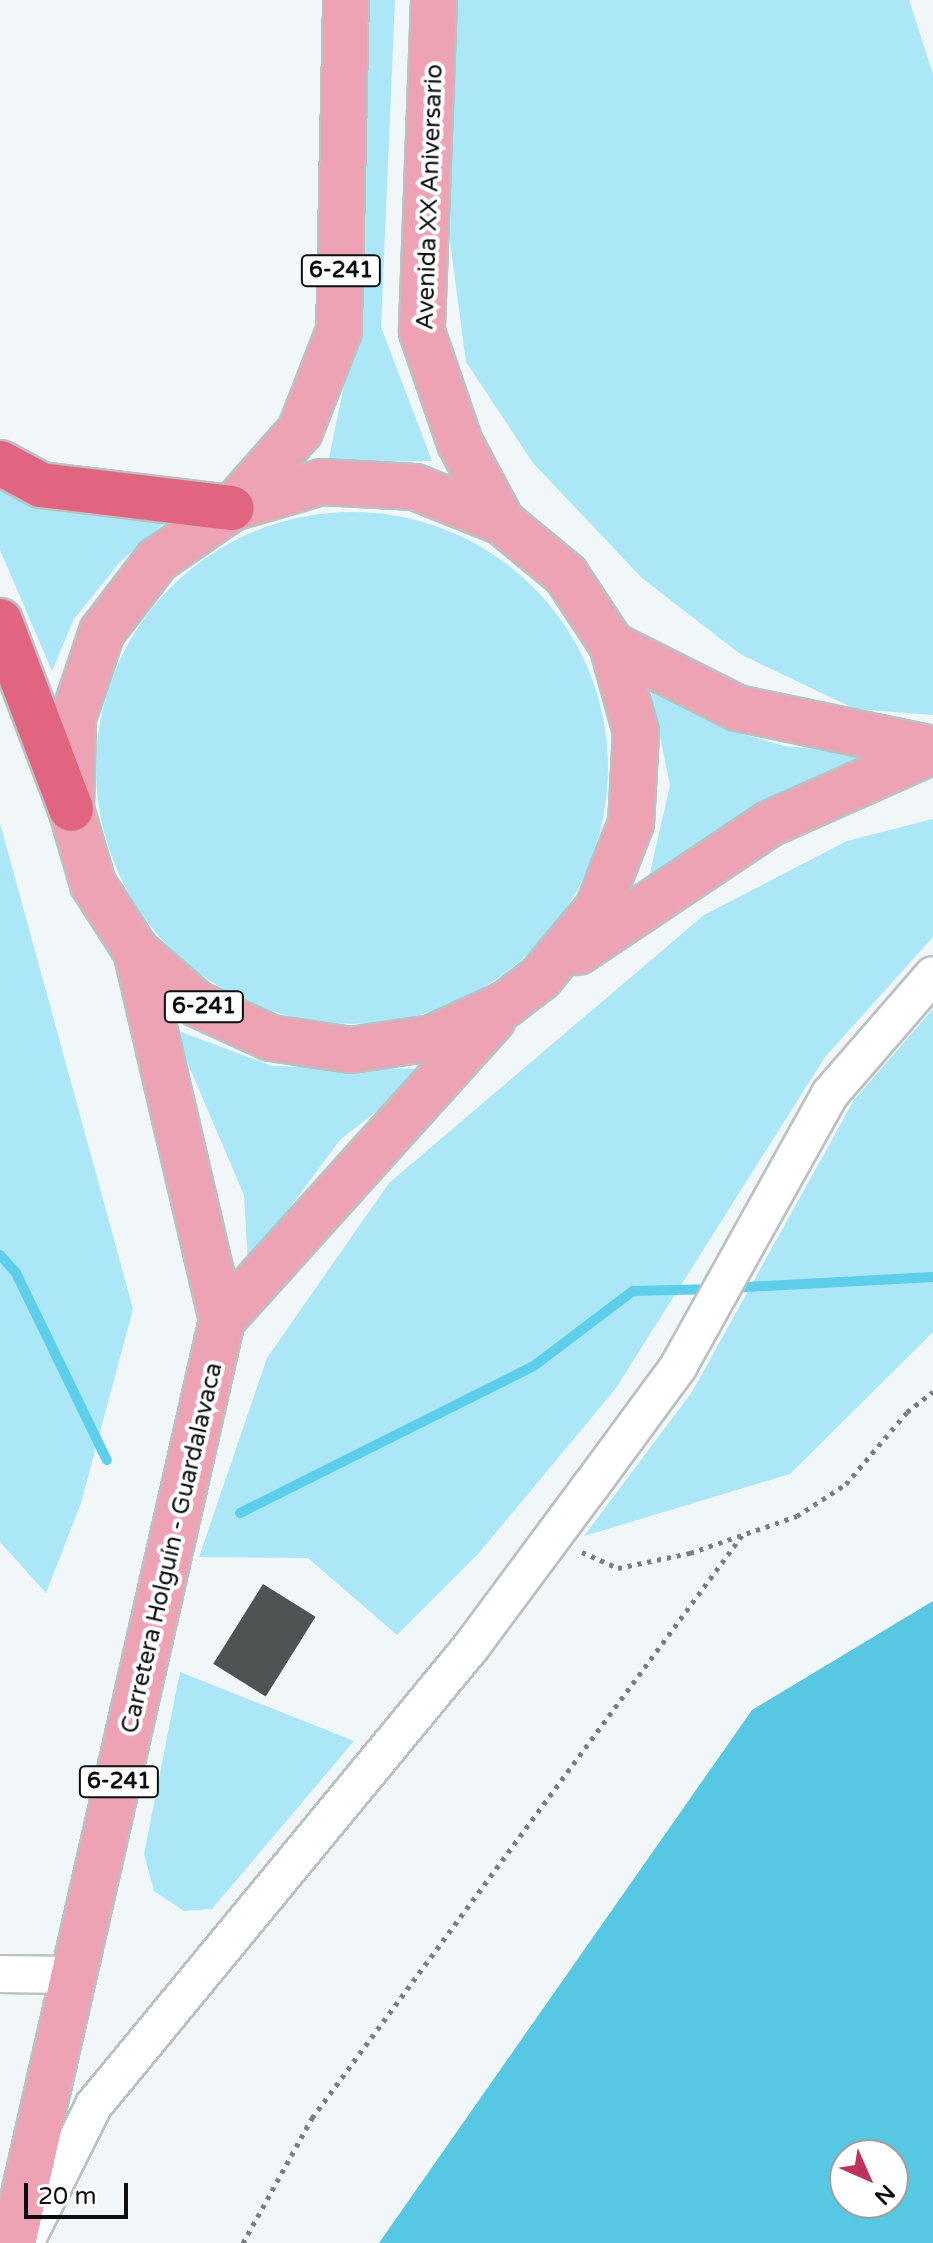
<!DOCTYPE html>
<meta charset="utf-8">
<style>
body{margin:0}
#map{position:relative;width:933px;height:2243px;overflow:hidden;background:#f1f7f9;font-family:"Varela Round",sans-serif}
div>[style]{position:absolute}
.green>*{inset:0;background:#ace7f7}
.round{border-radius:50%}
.forest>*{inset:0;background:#56c8e3}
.stream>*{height:10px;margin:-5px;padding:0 5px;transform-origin:5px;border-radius:5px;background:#5ecfea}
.building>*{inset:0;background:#4e5354;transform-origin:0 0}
.path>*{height:5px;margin-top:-2.5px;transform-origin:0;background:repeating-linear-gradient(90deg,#797d7f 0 4px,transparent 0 10px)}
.roads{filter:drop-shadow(2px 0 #bbc0c2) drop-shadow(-2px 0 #bbc0c2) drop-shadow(0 2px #bbc0c2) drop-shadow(0 -2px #bbc0c2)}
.minor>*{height:36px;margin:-18px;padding:0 18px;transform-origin:18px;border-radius:18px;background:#fff}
.major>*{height:44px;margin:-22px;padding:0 22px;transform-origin:22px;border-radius:22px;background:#eda3b3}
.highway>*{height:44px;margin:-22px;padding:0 22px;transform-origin:22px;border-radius:22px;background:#e16581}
span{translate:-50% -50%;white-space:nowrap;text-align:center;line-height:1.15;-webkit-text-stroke:8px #fff;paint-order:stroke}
.shield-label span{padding:2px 6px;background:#fff;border:2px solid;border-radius:6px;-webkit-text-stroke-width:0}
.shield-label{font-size:22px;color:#0c0e0f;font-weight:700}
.street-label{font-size:24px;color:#0c0e0f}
.north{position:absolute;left:829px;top:2139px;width:80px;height:80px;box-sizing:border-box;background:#fff;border:2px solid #9e9f9f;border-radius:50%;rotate:135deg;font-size:22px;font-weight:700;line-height:32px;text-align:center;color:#0c0e0f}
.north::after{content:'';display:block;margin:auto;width:28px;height:36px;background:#c0315b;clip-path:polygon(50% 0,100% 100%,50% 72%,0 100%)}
.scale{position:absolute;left:24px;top:2183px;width:104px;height:36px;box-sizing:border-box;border:4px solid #0c0e0f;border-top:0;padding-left:10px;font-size:24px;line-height:28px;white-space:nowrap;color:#0c0e0f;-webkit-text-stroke:6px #fff;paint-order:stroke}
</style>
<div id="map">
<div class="green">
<i style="clip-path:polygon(367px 0,395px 0,381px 327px,432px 461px,328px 463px,355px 333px)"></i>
<i style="clip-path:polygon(455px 0,909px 0,933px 74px,933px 715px,855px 709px,740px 654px,642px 578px,533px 463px,466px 362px,450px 241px)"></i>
<i style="clip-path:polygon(0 486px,167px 521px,120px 562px,74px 619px,52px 671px,0 550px)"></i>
<i class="round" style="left:96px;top:512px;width:512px;height:512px"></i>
<i style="clip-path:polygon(649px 683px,733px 731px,784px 746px,877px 754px,647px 886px,670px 785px)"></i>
<i style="clip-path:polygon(933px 819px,933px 937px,825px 1057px,616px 1388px,478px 1554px,397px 1635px,308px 1558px,199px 1557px,267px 1358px,389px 1183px,704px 915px,847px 841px)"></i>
<i style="clip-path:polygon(0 823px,133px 1309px,81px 1503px,46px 1593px,0 1542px)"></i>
<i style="clip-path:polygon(933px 1009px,933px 1332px,790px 1474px,584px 1536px,692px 1392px,854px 1100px)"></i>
<i style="clip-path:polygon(173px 1029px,272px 1066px,430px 1069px,340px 1140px,248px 1264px,244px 1195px)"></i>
<i style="clip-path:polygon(180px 1672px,354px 1741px,212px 1909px,184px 1911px,154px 1891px,144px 1854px)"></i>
</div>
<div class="forest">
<i style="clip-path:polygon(evenodd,933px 1601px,933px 2243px,379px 2243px,752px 1710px,933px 1601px,845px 2155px,893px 2155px,893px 2203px,845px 2203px,845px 2155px)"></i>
</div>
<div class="stream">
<i style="left:0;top:1255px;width:24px;rotate:48deg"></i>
<i style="left:16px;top:1273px;width:208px;rotate:64.1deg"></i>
<i style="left:729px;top:1288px;width:204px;rotate:-3.1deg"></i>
<i style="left:240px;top:1513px;width:330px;rotate:-26.6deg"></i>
<i style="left:535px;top:1365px;width:123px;rotate:-37.1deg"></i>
<i style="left:633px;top:1291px;width:80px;rotate:-1.4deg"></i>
</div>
<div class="building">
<i style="left:263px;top:1584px;width:62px;height:94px;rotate:32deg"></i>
</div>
<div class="path">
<i style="left:582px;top:1552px;width:39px;rotate:24deg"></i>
<i style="left:618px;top:1568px;width:74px;rotate:-11.8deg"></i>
<i style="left:690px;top:1553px;width:113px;rotate:-19.1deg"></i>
<i style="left:797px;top:1516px;width:59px;rotate:-33.1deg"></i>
<i style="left:846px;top:1484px;width:94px;rotate:-49.7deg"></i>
<i style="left:907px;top:1412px;width:33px;rotate:-38deg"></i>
<i style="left:243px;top:2243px;width:143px;rotate:-61.1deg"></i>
<i style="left:312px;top:2118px;width:726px;rotate:-53.57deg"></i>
</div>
<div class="roads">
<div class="minor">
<i style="left:0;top:1974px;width:76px;rotate:0.8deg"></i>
<i style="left:25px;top:2243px;width:154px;rotate:-63.4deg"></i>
<i style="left:94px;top:2105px;width:593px;rotate:-50.54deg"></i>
<i style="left:471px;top:1647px;width:199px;rotate:-53.4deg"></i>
<i style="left:590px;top:1487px;width:149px;rotate:-53.7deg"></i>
<i style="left:678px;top:1367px;width:312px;rotate:-60.9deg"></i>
<i style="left:830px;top:1094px;width:157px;rotate:-49.1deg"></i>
</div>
<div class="major">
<i style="left:434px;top:0;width:332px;rotate:92.1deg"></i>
<i style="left:422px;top:332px;width:117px;rotate:71.1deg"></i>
<i style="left:460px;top:443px;width:89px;rotate:62deg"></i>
<i style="left:502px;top:522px;width:83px;rotate:39.6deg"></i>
<i style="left:566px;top:575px;width:84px;rotate:56.7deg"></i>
<i style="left:612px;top:645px;width:90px;rotate:74.6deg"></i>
<i style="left:636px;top:732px;width:91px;rotate:93.1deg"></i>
<i style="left:631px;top:823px;width:91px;rotate:111.2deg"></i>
<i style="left:598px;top:908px;width:91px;rotate:129.6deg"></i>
<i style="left:540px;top:978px;width:43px;rotate:142.6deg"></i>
<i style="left:506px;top:1004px;width:81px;rotate:155.3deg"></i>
<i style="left:432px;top:1038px;width:82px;rotate:171.6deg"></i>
<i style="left:351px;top:1050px;width:81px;rotate:-171.5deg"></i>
<i style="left:271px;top:1038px;width:81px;rotate:-155.3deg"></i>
<i style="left:197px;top:1004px;width:81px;rotate:-139deg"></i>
<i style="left:136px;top:951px;width:80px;rotate:-122.7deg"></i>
<i style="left:93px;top:884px;width:78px;rotate:-106.3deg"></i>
<i style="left:71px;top:809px;width:91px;rotate:-88.7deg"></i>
<i style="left:73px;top:718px;width:91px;rotate:-71.4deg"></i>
<i style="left:102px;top:632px;width:91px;rotate:-52.6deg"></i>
<i style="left:157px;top:560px;width:91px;rotate:-34.7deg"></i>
<i style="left:232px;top:508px;width:94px;rotate:-16.1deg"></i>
<i style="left:322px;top:482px;width:93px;rotate:3.1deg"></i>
<i style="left:415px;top:487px;width:94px;rotate:21.9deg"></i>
<i style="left:232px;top:508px;width:103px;rotate:-48.6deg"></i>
<i style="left:300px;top:431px;width:107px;rotate:-68.7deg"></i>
<i style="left:339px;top:331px;width:331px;rotate:-88.8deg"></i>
<i style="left:612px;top:645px;width:140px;rotate:26.7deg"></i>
<i style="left:737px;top:708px;width:200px;rotate:11.8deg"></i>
<i style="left:578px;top:952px;width:230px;rotate:-33.8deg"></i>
<i style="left:769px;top:824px;width:180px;rotate:-24deg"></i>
<i style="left:222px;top:1320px;width:405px;rotate:-48deg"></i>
<i style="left:13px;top:2243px;width:946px;rotate:-77.24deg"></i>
<i style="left:222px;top:1320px;width:379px;rotate:-103.1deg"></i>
</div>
<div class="highway">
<i style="left:0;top:463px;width:47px;rotate:28.2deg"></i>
<i style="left:41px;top:485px;width:192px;rotate:6.9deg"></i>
<i style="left:0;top:621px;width:201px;rotate:69.3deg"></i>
</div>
</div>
<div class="shield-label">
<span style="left:341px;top:271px">6-241</span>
<span style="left:204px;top:1007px">6-241</span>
<span style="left:119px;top:1782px">6-241</span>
</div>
<div class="street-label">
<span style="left:430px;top:197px;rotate:-88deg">Avenida XX Aniversario</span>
<span style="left:172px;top:1548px;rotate:-77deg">Carretera Holguín - Guardalavaca</span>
</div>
<div class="north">N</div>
<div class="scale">20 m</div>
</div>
